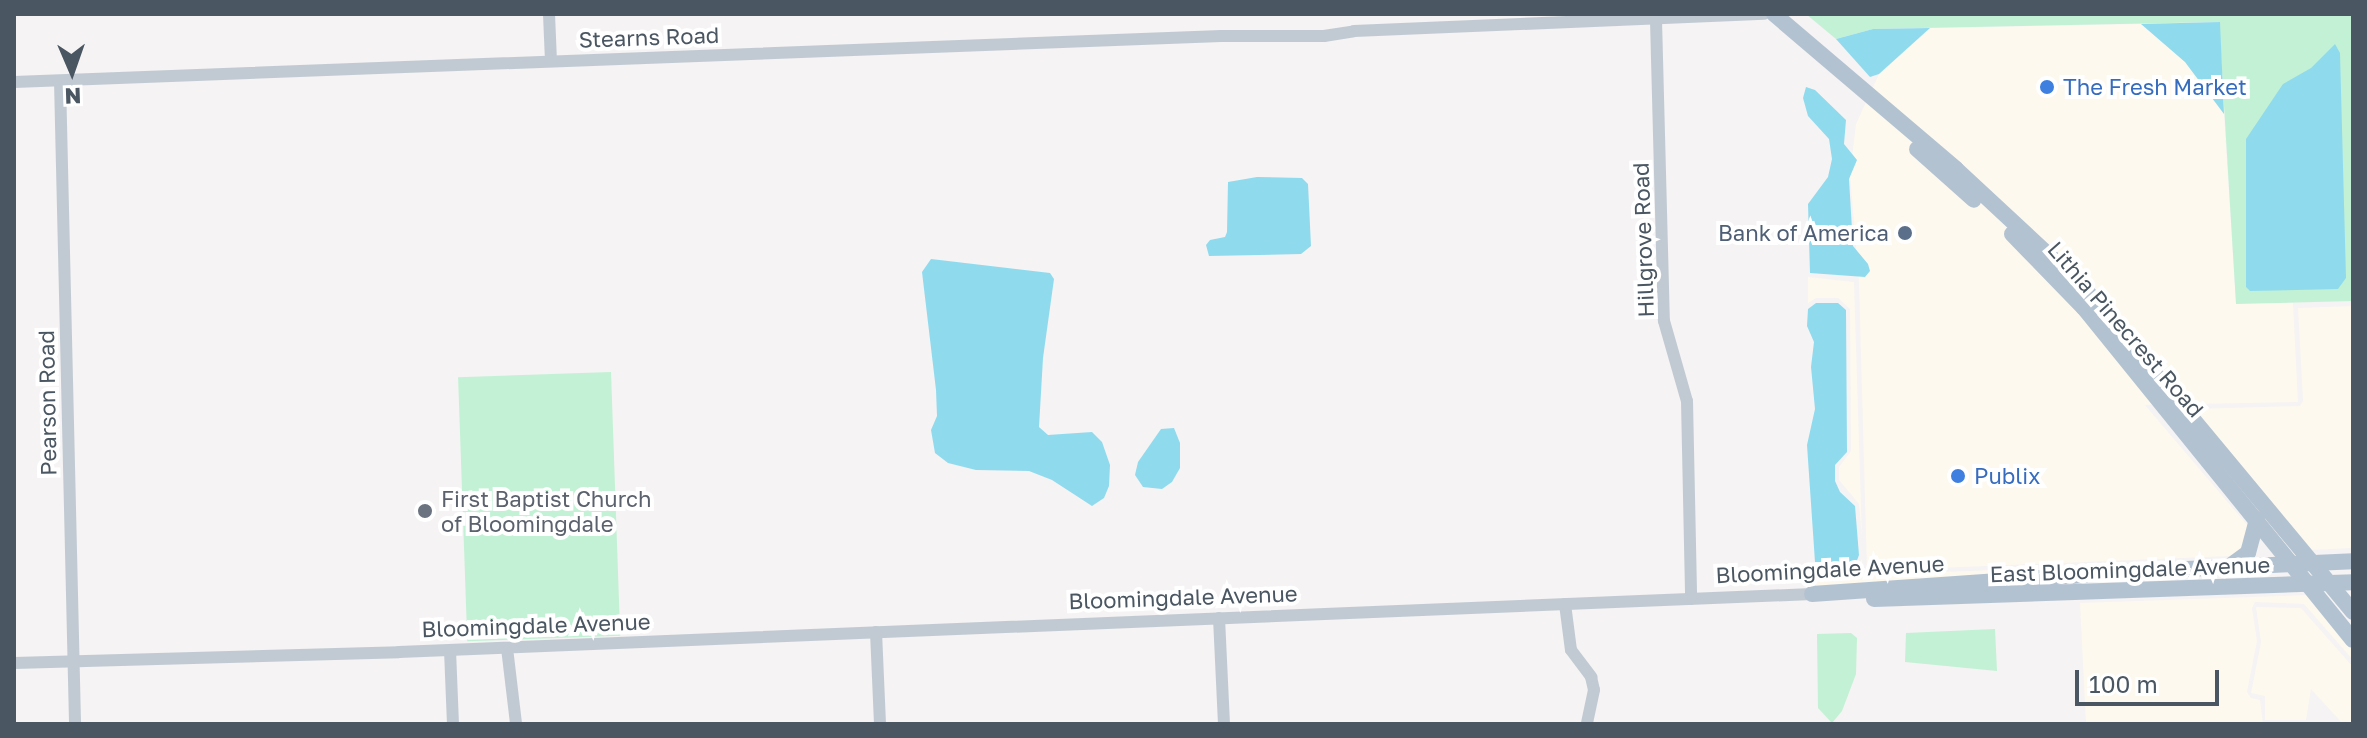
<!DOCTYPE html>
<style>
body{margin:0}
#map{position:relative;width:2367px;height:738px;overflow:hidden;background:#f5f3f3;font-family:"Golos Text",sans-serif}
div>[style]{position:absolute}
.commercial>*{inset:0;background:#fdf9ef}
.green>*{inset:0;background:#c3f1d5;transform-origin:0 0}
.water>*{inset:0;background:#90daee}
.minor>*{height:12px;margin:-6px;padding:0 6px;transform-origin:6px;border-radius:6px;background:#c1cad2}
.major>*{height:16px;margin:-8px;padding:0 8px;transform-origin:8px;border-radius:8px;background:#b3c2d1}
.dots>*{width:22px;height:22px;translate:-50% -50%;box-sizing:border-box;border:4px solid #fff;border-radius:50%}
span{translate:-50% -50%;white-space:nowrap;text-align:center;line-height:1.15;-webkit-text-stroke:8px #fff;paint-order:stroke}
.street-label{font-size:22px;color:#4a5661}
.shop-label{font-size:22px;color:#366cbe}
.left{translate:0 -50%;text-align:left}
.service-label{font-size:22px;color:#4e5e75}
.right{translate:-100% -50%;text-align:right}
.worship-label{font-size:22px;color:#5b616d}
.frame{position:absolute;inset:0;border:16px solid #4a5661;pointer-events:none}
.north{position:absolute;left:32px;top:32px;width:80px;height:80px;-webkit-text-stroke:6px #fff;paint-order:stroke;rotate:178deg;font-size:22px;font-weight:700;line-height:32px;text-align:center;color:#4a5661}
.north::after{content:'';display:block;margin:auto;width:28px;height:36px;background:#4a5661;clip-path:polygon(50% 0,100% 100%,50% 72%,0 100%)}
.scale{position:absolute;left:2075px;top:670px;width:144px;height:36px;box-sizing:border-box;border:4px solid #4a5661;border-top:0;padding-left:10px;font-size:24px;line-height:28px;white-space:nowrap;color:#4a5661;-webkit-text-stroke:6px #fff;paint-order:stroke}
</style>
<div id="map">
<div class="commercial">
<i style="clip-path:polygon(2141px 24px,2185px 62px,2224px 114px,2236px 303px,2293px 303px,2298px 402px,2145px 405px,2248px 526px,2245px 550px,2230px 556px,1867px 571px,1859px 284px,1850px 174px,1856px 124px,1879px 74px,1930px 28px)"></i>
<i style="clip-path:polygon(1808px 277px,1854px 282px,1862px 538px,1859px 504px,1839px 480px,1839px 467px,1851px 451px,1850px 309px,1838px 298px,1816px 298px,1808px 303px)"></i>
<i style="clip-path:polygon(2353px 306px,2353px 548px,2310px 550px,2193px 409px,2300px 406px,2303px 401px,2298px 308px)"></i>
<i style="clip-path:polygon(1862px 559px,1863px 572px,1867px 575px,1993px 570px,1994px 576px,1816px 589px,1815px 567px,1856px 568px)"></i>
<i style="clip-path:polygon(2309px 595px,2353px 648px,2353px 660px,2304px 604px,2255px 602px,2252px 608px,2257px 641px,2247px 692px,2251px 698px,2260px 700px,2263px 724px,2086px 724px,2080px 603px)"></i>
<i style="clip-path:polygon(2256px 607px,2301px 608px,2353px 667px,2353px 724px,2343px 724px,2311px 689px,2306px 720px,2265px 720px,2265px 696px,2251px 693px,2261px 642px)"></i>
</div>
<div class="green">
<i style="clip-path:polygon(1806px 14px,2353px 14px,2353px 301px,2236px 304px,2219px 22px,1873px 29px,1836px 39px)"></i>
<i style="left:611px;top:372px;width:264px;height:153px;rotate:88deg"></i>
<i style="clip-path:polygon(1995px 629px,1997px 671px,1905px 662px,1906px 633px)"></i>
<i style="clip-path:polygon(1851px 633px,1857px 638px,1856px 674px,1842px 711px,1832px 723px,1818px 708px,1817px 634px)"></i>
</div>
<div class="water">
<i style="clip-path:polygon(2220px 22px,2224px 114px,2185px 62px,2141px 24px)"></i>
<i style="clip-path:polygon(1930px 28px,1879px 74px,1870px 77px,1836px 39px,1873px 29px)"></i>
<i style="clip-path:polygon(2335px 44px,2340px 53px,2346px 278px,2338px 289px,2250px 291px,2246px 287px,2246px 139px,2283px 84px,2311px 68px)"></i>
<i style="clip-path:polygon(1806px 87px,1815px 90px,1846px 120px,1844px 144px,1857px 160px,1849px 179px,1853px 246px,1868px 264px,1870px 271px,1865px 277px,1810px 273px,1808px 204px,1828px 177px,1832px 159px,1829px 139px,1808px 116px,1803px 98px)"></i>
<i style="clip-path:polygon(1257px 177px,1302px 178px,1308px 184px,1311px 246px,1301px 254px,1209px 256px,1206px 245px,1210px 240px,1225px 237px,1227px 232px,1228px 182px)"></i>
<i style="clip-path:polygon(931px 259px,1050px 273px,1054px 279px,1043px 358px,1039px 427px,1048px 435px,1092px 432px,1102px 442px,1110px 465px,1109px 486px,1104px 498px,1092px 506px,1052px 480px,1029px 471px,976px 470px,948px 463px,935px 453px,931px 430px,937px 416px,936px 390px,922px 272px)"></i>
<i style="clip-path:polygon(1816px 303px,1838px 303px,1846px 310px,1847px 452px,1835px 465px,1835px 481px,1840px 492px,1855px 506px,1859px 555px,1856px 563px,1815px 562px,1807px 445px,1815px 409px,1811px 367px,1814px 342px,1807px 326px,1808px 309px)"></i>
<i style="clip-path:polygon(1174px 428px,1180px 443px,1180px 468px,1172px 482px,1162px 489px,1143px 487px,1135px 475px,1138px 462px,1161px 429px)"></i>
</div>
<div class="minor">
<i style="left:549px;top:14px;width:47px;rotate:87.6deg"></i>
<i style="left:1656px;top:20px;width:301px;rotate:88.5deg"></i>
<i style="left:1664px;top:321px;width:83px;rotate:74deg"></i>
<i style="left:1687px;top:401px;width:198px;rotate:88.8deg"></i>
<i style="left:60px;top:81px;width:643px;rotate:88.66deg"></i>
<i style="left:14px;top:82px;width:1208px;rotate:-2.18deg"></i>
<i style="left:1221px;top:36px;width:103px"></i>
<i style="left:1324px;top:36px;width:30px;rotate:-9deg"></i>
<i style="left:1354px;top:31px;width:410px;rotate:-2.4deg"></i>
<i style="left:1565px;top:604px;width:46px;rotate:82.6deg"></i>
<i style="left:1571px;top:650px;width:34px;rotate:53deg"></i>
<i style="left:1591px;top:677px;width:13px;rotate:77deg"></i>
<i style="left:1594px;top:690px;width:35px;rotate:102deg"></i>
<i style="left:1219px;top:618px;width:106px;rotate:87.3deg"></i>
<i style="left:876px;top:632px;width:92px;rotate:87.5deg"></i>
<i style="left:507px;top:648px;width:77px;rotate:83.2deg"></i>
<i style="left:450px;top:650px;width:74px;rotate:87.7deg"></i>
<i style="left:14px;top:663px;width:385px;rotate:-1.6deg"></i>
<i style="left:399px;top:652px;width:1414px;rotate:-2.35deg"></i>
</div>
<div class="major">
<i style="left:1774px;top:14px;width:239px;rotate:40.4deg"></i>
<i style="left:1956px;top:169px;width:175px;rotate:42.9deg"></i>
<i style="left:2084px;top:288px;width:421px;rotate:50.3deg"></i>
<i style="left:1917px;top:149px;width:76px;rotate:41.8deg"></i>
<i style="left:2012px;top:234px;width:103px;rotate:45.8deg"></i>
<i style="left:2084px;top:308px;width:427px;rotate:51deg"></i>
<i style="left:2230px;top:566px;width:22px;rotate:-36deg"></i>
<i style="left:2248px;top:553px;width:35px;rotate:-75deg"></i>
<i style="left:1812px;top:594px;width:333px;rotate:-4deg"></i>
<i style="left:2144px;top:571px;width:209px;rotate:-2.7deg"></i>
<i style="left:1874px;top:599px;width:479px;rotate:-2deg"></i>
</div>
<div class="dots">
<i style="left:2047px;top:87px;background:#3f7fe0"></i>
<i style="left:1905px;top:233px;background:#5c6f8a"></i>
<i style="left:1958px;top:476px;background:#3f7fe0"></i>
<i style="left:425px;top:511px;background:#6b7280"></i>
</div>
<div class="street-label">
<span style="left:649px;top:37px;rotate:-2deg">Stearns Road</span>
<span style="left:1643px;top:240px;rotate:-92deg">Hillgrove Road</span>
<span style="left:2126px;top:329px;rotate:49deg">Lithia Pinecrest Road</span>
<span style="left:47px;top:403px;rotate:-91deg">Pearson Road</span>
<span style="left:1830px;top:569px;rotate:-3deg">Bloomingdale Avenue</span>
<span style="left:2130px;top:569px;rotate:-2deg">East Bloomingdale Avenue</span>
<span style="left:1183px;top:597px;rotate:-2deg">Bloomingdale Avenue</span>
<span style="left:536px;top:625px;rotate:-2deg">Bloomingdale Avenue</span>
</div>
<div class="shop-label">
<span class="left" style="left:2063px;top:87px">The Fresh Market</span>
<span class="left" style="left:1974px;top:476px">Publix</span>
</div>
<div class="service-label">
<span class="right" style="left:1889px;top:233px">Bank of America</span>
</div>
<div class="worship-label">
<span class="left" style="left:441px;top:511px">First Baptist Church<br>of Bloomingdale</span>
</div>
<div class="frame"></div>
<div class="north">N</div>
<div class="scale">100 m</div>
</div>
